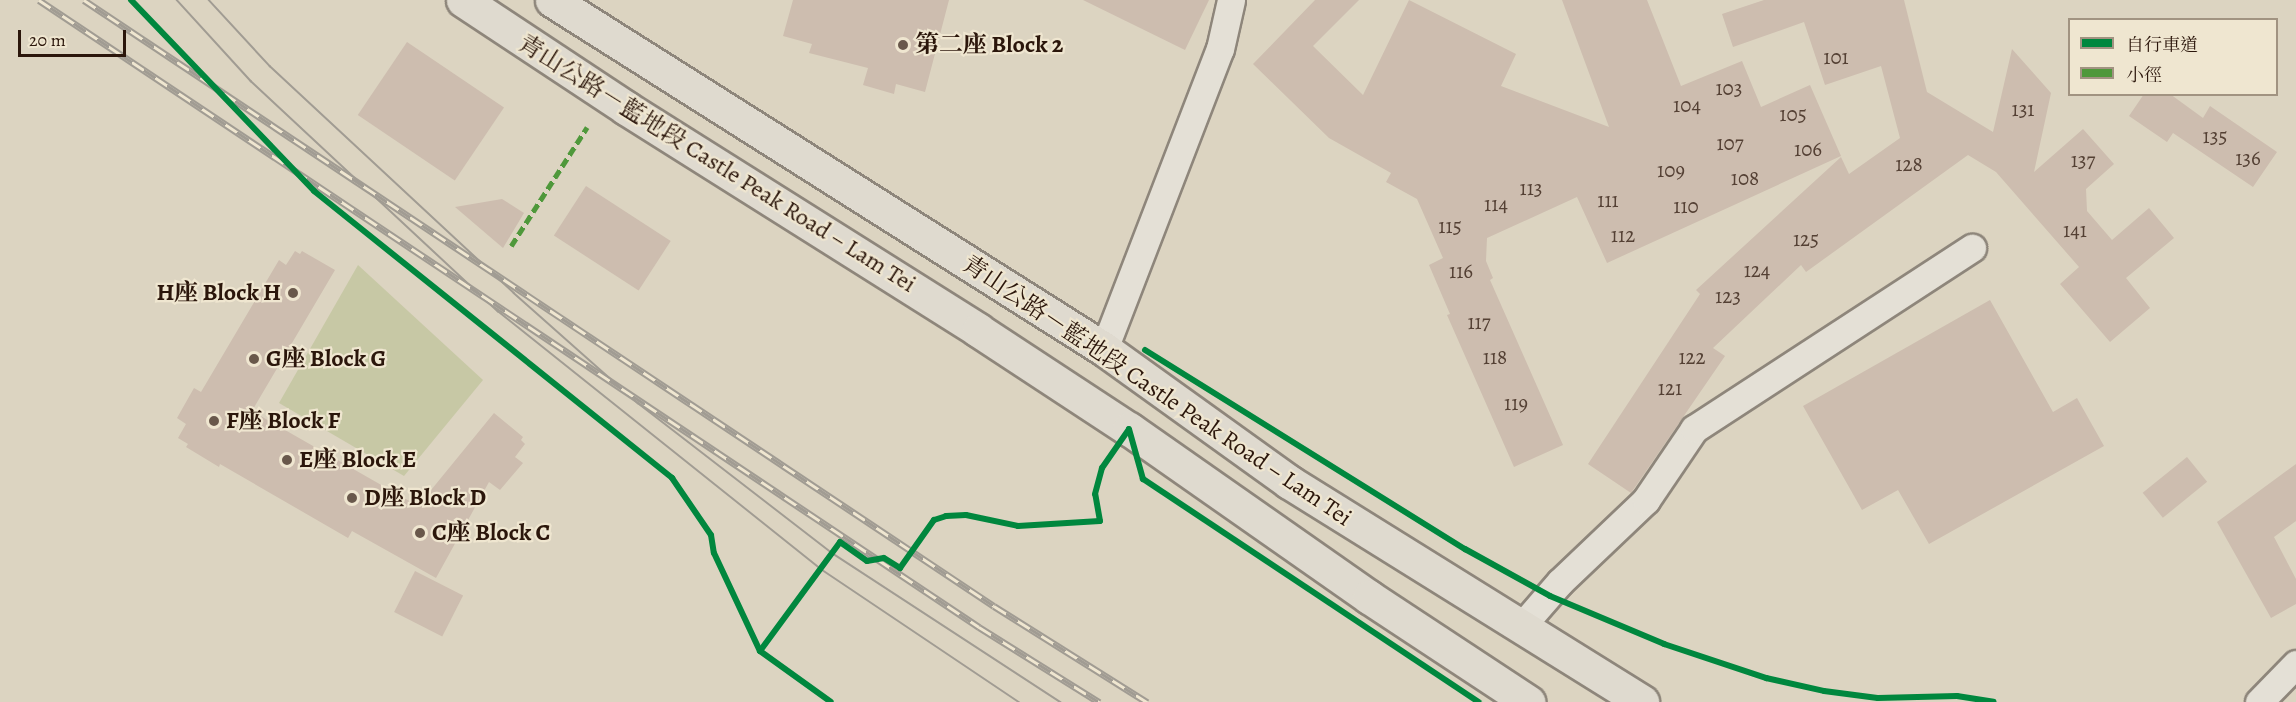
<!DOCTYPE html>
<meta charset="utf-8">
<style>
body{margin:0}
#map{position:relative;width:2296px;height:702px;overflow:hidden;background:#dcd4c1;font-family:Alegreya,"Noto Serif TC",serif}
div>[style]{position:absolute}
.green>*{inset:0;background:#c7c8a5}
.building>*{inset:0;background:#cdbdaf;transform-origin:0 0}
.roads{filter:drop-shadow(2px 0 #8e867b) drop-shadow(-2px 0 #8e867b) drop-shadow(0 2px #8e867b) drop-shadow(0 -2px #8e867b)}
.minor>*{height:27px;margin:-13.5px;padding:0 13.5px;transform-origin:13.5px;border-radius:13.5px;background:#e4e0d6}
.primary>*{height:33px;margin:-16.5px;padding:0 16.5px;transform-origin:16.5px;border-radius:16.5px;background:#dfdacf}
.tram>*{height:1.5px;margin:-0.75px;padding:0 0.75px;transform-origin:0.75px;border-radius:0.75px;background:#a19c93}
.rail>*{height:7px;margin-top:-3.5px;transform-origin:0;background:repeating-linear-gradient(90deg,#efe6d0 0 14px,#a19c93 0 28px);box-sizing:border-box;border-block:2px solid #a19c93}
.quiet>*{height:4.5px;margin-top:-2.25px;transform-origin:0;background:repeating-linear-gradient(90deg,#4f983b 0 9px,transparent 0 13.5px)}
.cycleway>*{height:6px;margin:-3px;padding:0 3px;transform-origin:3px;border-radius:3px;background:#00873e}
.dots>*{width:16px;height:16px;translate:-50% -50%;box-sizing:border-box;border:3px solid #efe6d0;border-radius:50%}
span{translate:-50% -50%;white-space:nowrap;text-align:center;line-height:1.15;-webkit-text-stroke:4.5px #efe6d0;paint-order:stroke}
.number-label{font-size:21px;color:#544034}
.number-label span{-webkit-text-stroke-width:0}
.poi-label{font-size:24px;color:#2b160b;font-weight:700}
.left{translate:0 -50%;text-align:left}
.right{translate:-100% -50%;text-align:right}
.street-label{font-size:24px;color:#2b160b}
.legend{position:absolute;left:2068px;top:18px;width:210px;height:78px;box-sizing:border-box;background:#efe6d0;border:2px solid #a19381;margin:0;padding:8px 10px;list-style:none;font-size:18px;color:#2b160b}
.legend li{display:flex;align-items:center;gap:12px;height:30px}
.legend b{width:30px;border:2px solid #a19381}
.scale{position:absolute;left:18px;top:30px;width:108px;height:27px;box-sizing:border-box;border:3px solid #2b160b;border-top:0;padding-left:8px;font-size:18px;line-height:21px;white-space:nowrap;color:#2b160b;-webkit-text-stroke:4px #efe6d0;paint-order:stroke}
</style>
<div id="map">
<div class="green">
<i style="clip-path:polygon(358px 265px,483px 380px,404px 476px,279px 403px)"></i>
</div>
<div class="building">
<i style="clip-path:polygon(793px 0,949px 0,925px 92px,896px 84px,894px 94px,863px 85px,868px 68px,809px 53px,812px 44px,783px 36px)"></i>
<i style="clip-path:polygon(1083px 0,1209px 0,1185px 50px)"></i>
<i style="clip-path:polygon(1315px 0,1359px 0,1313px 46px,1363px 95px,1409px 0,1516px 54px,1501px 86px,1609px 127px,1562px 0,1647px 0,1681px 86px,1742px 61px,1761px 107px,1810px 85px,1841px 156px,1607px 263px,1577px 197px,1487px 238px,1486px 261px,1493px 278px,1490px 280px,1563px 445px,1514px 467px,1447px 315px,1450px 314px,1429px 265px,1443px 258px,1417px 199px,1386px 182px,1391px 173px,1329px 138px,1253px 64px)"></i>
<i style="clip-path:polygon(1764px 0,1904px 0,1927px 92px,1993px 132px,2012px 49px,2051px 93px,2034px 172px,2083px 129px,2114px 164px,2086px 189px,2087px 211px,2112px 240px,2149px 208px,2174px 238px,2126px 278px,2150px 308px,2110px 342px,2060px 284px,2079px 267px,1996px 172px,1968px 155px,1806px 272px,1801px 265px,1713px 348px,1725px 356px,1631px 493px,1588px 464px,1700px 294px,1696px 290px,1841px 157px,1849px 174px,1900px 138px,1881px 66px,1825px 85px,1804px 22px,1733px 47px,1722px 14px)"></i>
<i style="left:407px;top:42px;width:117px;height:88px;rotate:34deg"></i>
<i style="clip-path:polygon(2144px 94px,2170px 94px,2203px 118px,2210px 106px,2277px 152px,2253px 187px,2173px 133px,2167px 142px,2129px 116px)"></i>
<i style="left:586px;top:186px;width:101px;height:59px;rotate:33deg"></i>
<i style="clip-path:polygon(502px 199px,524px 213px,503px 248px,455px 207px)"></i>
<i style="clip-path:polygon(295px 251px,300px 254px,302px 251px,335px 270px,252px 411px,418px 506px,494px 413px,523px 437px,521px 440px,525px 444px,515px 457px,523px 463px,500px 490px,489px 482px,436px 578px,352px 531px,348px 538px,220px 464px,219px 467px,186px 447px,188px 444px,178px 438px,186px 424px,177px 418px,194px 388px,201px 392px,279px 260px,286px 265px)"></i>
<i style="clip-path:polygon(1990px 300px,2053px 412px,2077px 398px,2104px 446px,1929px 544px,1898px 490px,1862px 510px,1803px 406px)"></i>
<i style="left:2187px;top:457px;width:32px;height:57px;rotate:51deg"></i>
<i style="clip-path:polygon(2296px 464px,2296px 521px,2274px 537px,2296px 579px,2296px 604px,2271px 618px,2217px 522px)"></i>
<i style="left:415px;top:571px;width:54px;height:46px;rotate:27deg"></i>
</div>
<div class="roads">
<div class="minor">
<i style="left:1104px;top:349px;width:322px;rotate:-68.9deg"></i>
<i style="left:1220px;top:49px;width:50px;rotate:-77.3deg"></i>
<i style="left:1520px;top:628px;width:61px;rotate:-49deg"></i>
<i style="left:1560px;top:582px;width:119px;rotate:-43.6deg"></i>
<i style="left:1646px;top:500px;width:86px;rotate:-55.9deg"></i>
<i style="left:1694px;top:429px;width:332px;rotate:-33.1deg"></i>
<i style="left:2259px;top:702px;width:53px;rotate:-45.8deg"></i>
</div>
<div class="primary">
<i style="left:463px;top:0;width:196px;rotate:33.5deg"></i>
<i style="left:626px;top:108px;width:416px;rotate:32.2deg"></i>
<i style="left:978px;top:330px;width:181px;rotate:33.3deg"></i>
<i style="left:1129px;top:429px;width:293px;rotate:35deg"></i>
<i style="left:1369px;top:597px;width:191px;rotate:33.4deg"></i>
<i style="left:552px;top:0;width:653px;rotate:32.3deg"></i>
<i style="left:1104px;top:349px;width:228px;rotate:35.7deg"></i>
<i style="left:1289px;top:482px;width:416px;rotate:31.9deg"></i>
</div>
</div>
<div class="tram">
<i style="left:177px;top:0;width:110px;rotate:47.6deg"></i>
<i style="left:251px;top:81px;width:338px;rotate:43deg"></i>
<i style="left:498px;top:311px;width:413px;rotate:38.6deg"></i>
<i style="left:821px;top:569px;width:239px;rotate:33.9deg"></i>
<i style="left:209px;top:0;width:90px;rotate:47.3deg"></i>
<i style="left:270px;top:66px;width:333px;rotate:42.9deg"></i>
<i style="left:514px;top:293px;width:166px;rotate:41.6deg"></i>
<i style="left:638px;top:403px;width:245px;rotate:37.7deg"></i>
<i style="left:832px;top:553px;width:273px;rotate:33.1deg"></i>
</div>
<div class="rail">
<i style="left:39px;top:0;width:1130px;rotate:33.7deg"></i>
<i style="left:979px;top:627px;width:142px;rotate:32deg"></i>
<i style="left:84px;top:0;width:1093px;rotate:33.66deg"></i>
<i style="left:994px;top:606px;width:181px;rotate:32.1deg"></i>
</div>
<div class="quiet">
<i style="left:511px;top:246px;width:141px;rotate:-57.4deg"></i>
</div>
<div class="cycleway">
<i style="left:131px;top:0;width:265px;rotate:46.2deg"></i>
<i style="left:314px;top:191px;width:459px;rotate:38.7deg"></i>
<i style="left:672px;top:478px;width:69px;rotate:55.6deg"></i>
<i style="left:711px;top:535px;width:18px;rotate:81deg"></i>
<i style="left:714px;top:553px;width:108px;rotate:64.9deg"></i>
<i style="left:760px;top:651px;width:87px;rotate:35.7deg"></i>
<i style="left:1145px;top:350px;width:377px;rotate:31.9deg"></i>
<i style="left:1465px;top:549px;width:97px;rotate:28.9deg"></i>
<i style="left:1550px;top:596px;width:124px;rotate:22.8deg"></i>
<i style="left:1664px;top:644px;width:108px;rotate:18.4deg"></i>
<i style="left:1766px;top:678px;width:59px;rotate:12.6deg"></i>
<i style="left:1824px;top:691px;width:54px;rotate:7.4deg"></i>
<i style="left:1878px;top:698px;width:79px;rotate:-1.5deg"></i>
<i style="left:1957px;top:696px;width:37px;rotate:9deg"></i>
<i style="left:1129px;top:429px;width:52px;rotate:74.4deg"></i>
<i style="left:1143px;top:479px;width:403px;rotate:33.6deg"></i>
<i style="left:760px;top:651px;width:135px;rotate:-53.7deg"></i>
<i style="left:840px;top:542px;width:33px;rotate:35deg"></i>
<i style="left:867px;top:561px;width:17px;rotate:-10deg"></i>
<i style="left:884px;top:558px;width:19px;rotate:32deg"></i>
<i style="left:900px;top:568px;width:59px;rotate:-54.7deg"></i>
<i style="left:934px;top:520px;width:13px;rotate:-18deg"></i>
<i style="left:946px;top:516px;width:20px;rotate:-3deg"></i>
<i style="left:966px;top:515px;width:53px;rotate:11.9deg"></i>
<i style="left:1018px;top:526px;width:82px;rotate:-3.5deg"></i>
<i style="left:1100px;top:521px;width:27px;rotate:-100deg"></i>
<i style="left:1095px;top:494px;width:27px;rotate:-75deg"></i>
<i style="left:1102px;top:468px;width:47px;rotate:-55.3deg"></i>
</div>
<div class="dots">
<i style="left:903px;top:45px;background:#69584b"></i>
<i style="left:293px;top:293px;background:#69584b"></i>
<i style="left:254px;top:359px;background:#69584b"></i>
<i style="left:214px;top:421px;background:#69584b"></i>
<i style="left:287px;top:460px;background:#69584b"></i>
<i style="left:352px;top:498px;background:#69584b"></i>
<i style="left:420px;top:533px;background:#69584b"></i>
</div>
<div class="number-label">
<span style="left:1836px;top:57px">101</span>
<span style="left:1729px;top:88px">103</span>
<span style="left:1687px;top:105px">104</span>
<span style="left:2023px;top:109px">131</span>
<span style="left:1793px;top:114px">105</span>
<span style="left:2215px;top:136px">135</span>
<span style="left:1730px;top:143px">107</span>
<span style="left:1808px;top:149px">106</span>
<span style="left:2248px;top:158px">136</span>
<span style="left:2083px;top:160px">137</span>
<span style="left:1909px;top:164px">128</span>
<span style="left:1671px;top:170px">109</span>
<span style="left:1745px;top:178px">108</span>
<span style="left:1531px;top:188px">113</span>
<span style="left:1608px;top:200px">111</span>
<span style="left:1496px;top:204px">114</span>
<span style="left:1686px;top:206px">110</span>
<span style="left:1450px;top:226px">115</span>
<span style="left:2075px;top:230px">141</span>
<span style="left:1623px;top:235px">112</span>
<span style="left:1806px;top:239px">125</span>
<span style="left:1757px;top:270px">124</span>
<span style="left:1461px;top:271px">116</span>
<span style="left:1728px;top:296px">123</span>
<span style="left:1479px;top:322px">117</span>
<span style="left:1495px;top:357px">118</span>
<span style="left:1692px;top:357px">122</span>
<span style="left:1670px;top:388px">121</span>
<span style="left:1516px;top:403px">119</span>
</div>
<div class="poi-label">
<span class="left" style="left:915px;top:45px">第二座 Block 2</span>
<span class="right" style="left:281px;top:293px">H座 Block H</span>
<span class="left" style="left:266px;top:359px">G座 Block G</span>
<span class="left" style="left:226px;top:421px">F座 Block F</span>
<span class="left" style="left:299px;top:460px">E座 Block E</span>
<span class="left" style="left:364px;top:498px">D座 Block D</span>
<span class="left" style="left:432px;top:533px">C座 Block C</span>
</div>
<div class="street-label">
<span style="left:717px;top:164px;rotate:32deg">青山公路－藍地段 Castle Peak Road – Lam Tei</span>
<span style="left:1157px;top:391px;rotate:34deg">青山公路－藍地段 Castle Peak Road – Lam Tei</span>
</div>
<ul class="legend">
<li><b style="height:8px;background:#00873e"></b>自行車道</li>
<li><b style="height:8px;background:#4f983b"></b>小徑</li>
</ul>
<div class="scale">20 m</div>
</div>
